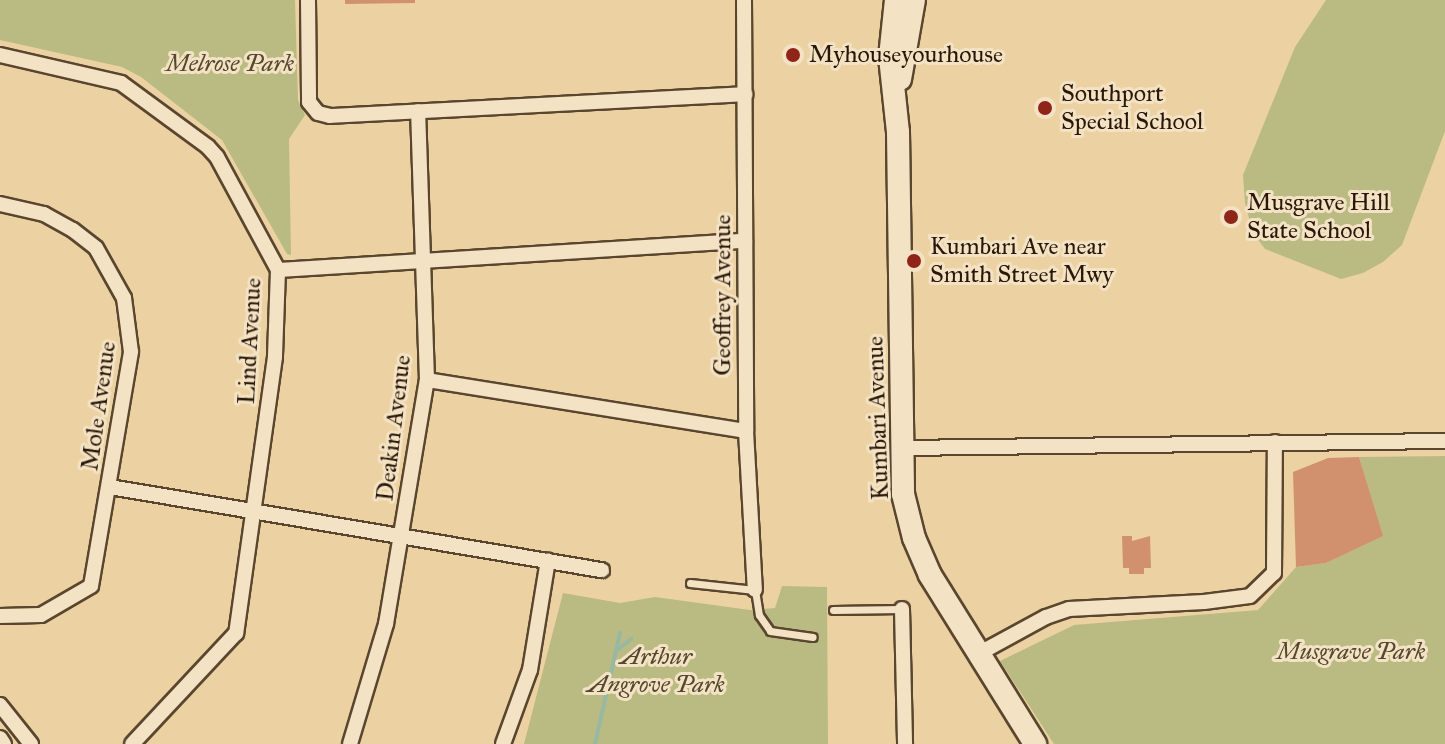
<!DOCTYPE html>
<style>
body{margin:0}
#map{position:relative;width:1445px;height:744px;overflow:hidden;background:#ecd2a2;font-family:"IM FELL Great Primer",serif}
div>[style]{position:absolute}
.green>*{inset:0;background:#babb83}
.stream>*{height:4px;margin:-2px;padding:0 2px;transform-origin:2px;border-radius:2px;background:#99b8a1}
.building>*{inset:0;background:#d1906e}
.roads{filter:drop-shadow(2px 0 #5a462e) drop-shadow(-2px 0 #5a462e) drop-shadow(0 2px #5a462e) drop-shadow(0 -2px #5a462e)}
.service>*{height:7px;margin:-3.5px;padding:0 3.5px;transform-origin:3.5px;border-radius:3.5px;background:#f3e2c3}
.minor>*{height:14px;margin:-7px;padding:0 7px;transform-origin:7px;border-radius:7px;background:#f3e2c3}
.secondary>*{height:22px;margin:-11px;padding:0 11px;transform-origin:11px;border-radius:11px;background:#f3e2c3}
.dots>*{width:22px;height:22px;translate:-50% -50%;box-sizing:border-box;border:4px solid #f3e2c3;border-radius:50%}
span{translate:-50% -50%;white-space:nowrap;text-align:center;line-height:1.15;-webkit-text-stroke:6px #f3e2c3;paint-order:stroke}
.poi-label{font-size:24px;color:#291708}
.left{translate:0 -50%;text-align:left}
.park-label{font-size:24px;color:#54482d;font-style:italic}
.street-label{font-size:24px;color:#291708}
</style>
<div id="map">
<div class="green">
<i style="clip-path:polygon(0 0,295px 0,298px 100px,305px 115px,289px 139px,291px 255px,287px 254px,222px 140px,141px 77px,122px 67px,0 40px)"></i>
<i style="clip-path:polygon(1326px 0,1445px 0,1445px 131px,1402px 245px,1383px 262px,1363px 273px,1341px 279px,1265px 249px,1253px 233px,1245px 203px,1243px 175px,1295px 47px)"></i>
<i style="clip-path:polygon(1445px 456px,1445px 744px,1054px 744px,1000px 661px,1074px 625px,1258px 610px,1296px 567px,1326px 563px,1382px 536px,1359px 457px)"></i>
<i style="clip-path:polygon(782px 586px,827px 587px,828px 744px,524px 744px,563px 593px,620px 603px,655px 597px,750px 610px,775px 608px)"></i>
</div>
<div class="stream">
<i style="left:617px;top:650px;width:18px;rotate:-38deg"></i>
<i style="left:595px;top:744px;width:114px;rotate:-77.3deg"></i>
</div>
<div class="building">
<i style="clip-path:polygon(345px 0,415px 0,415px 3px,345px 4px)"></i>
<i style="clip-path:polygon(1359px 457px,1383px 536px,1326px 563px,1296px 567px,1293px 472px,1328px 458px)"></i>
<i style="clip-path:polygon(1122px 536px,1132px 536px,1132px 541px,1150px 536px,1151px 568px,1144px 568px,1144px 574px,1129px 574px,1129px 568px,1123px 568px)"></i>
</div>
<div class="roads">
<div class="service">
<i style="left:690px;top:583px;width:65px;rotate:6.1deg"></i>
<i style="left:755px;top:590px;width:25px;rotate:81deg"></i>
<i style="left:759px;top:615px;width:19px;rotate:55deg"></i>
<i style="left:770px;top:631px;width:43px;rotate:7.9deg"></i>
<i style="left:833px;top:610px;width:69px;rotate:-0.8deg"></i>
</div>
<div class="minor">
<i style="left:308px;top:0;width:102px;rotate:89.4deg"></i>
<i style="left:309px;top:102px;width:14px;rotate:51deg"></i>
<i style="left:318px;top:113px;width:12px;rotate:14deg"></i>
<i style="left:330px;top:116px;width:416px;rotate:-3deg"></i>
<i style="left:744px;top:0;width:431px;rotate:89.7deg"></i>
<i style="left:746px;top:431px;width:159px;rotate:86.8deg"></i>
<i style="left:0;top:55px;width:124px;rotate:13deg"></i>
<i style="left:121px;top:83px;width:108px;rotate:36.3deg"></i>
<i style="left:208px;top:147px;width:13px;rotate:48deg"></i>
<i style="left:217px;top:157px;width:128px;rotate:61.6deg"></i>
<i style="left:278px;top:270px;width:87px;rotate:92deg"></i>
<i style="left:275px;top:357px;width:279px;rotate:98deg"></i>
<i style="left:236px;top:633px;width:152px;rotate:133.1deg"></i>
<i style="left:0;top:204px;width:45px;rotate:12.8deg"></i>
<i style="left:44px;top:214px;width:33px;rotate:29deg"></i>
<i style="left:73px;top:230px;width:29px;rotate:38deg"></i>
<i style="left:96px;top:248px;width:57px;rotate:60.8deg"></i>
<i style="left:124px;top:298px;width:54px;rotate:82.6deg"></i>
<i style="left:131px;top:352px;width:237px;rotate:99.7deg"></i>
<i style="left:91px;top:586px;width:58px;rotate:149.9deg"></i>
<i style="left:41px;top:615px;width:41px;rotate:178.6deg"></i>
<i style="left:278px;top:270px;width:468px;rotate:-3.6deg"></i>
<i style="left:427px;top:380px;width:323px;rotate:9.1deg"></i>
<i style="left:902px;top:448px;width:543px;rotate:-0.74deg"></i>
<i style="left:110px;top:487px;width:499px;rotate:9.6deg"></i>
<i style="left:902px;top:609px;width:135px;rotate:88.7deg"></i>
<i style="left:978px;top:654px;width:77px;rotate:-28.6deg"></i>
<i style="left:1046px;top:617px;width:24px;rotate:-19deg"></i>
<i style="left:1069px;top:609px;width:135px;rotate:-3deg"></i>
<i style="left:1204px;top:602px;width:46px;rotate:-7.4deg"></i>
<i style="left:1250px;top:596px;width:33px;rotate:-44deg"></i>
<i style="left:1274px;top:573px;width:131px;rotate:-89.6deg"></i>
<i style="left:0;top:705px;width:50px;rotate:51.5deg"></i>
<i style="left:0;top:738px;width:7px;rotate:56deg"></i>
<i style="left:350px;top:744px;width:125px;rotate:-73.3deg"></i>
<i style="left:386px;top:624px;width:247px;rotate:-80.5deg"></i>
<i style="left:427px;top:380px;width:269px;rotate:-91.9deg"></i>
<i style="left:503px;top:744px;width:79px;rotate:-70deg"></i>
<i style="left:530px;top:670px;width:111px;rotate:-80.7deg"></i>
</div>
<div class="secondary">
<i style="left:896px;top:0;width:57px;rotate:96deg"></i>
<i style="left:890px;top:57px;width:75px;rotate:83.9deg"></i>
<i style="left:898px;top:132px;width:362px;rotate:89.2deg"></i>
<i style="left:903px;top:494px;width:45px;rotate:76deg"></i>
<i style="left:914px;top:538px;width:40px;rotate:66.6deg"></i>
<i style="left:930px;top:575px;width:199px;rotate:58.1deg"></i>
<i style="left:900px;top:79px;width:80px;rotate:-80deg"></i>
</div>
</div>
<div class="dots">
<i style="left:793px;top:55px;background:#8f2418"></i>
<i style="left:1045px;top:108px;background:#8f2418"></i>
<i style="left:1231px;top:217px;background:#8f2418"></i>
<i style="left:914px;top:261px;background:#8f2418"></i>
</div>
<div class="poi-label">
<span class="left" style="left:809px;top:55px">Myhouseyourhouse</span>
<span class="left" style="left:1061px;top:108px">Southport<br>Special School</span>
<span class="left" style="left:1247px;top:217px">Musgrave Hill<br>State School</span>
<span class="left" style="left:930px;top:261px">Kumbari Ave near<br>Smith Street Mwy</span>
</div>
<div class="park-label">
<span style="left:230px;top:64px">Melrose Park</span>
<span style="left:1351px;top:652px">Musgrave Park</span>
<span style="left:656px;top:671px">Arthur<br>Angrove Park</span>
</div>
<div class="street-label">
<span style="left:723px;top:295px;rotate:-90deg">Geoffrey Avenue</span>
<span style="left:250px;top:341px;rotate:-87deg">Lind Avenue</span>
<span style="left:99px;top:406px;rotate:-82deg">Mole Avenue</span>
<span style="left:878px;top:418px;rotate:-92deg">Kumbari Avenue</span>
<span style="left:394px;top:428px;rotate:-83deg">Deakin Avenue</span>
</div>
</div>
